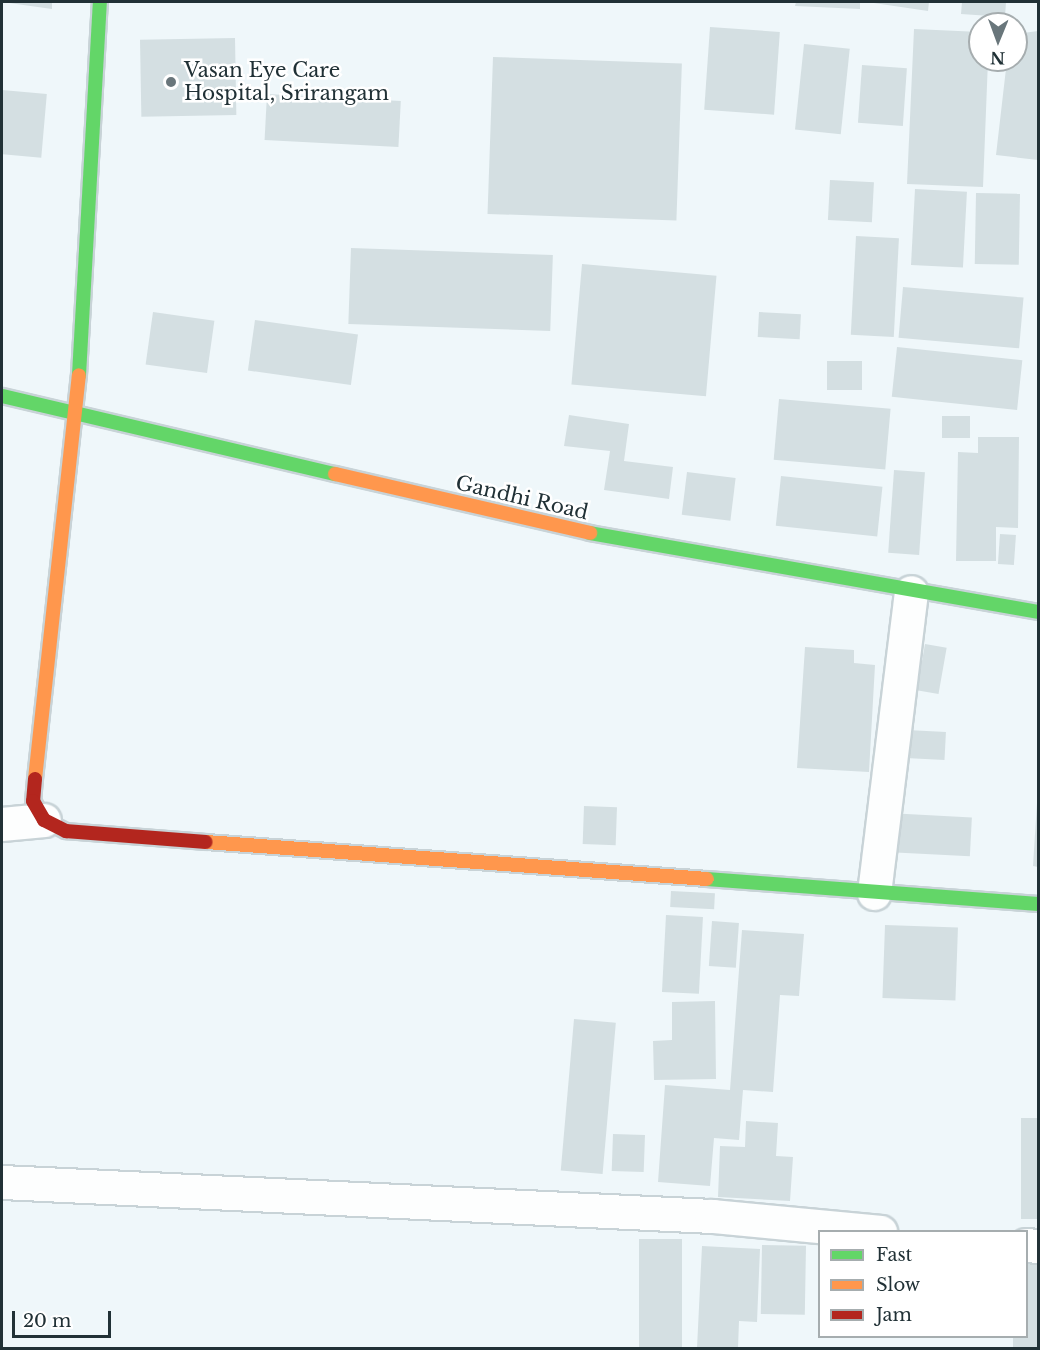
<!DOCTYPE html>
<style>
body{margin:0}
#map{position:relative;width:1040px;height:1350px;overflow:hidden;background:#eff7fa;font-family:"Libre Baskerville",serif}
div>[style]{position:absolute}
.building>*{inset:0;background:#d4dfe2;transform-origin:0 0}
.roads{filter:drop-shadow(2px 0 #c8d3d7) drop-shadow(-2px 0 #c8d3d7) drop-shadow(0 2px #c8d3d7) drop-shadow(0 -2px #c8d3d7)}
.street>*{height:33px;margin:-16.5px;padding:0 16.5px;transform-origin:16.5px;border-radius:16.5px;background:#fdfefe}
.fast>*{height:14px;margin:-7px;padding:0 7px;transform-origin:7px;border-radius:7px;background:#63d668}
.slow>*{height:14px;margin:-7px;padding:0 7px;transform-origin:7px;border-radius:7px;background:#ff974d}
.jam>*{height:14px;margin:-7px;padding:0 7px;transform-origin:7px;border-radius:7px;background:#b3261e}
.dots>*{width:16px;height:16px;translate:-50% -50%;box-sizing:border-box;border:3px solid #fff;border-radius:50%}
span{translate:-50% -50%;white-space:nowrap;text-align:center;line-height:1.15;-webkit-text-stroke:5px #fff;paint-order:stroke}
.poi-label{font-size:20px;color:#213136}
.left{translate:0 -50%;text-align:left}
.street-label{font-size:20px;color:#213136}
.frame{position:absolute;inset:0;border:3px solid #213136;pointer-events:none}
.legend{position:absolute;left:818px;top:1230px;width:210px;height:108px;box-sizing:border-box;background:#fff;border:2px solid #a6adaf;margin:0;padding:8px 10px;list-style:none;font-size:18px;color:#213136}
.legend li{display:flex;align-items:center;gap:12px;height:30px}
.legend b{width:30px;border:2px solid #a6adaf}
.north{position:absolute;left:968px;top:12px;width:60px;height:60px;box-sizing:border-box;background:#fff;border:2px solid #a6adaf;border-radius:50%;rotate:181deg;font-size:16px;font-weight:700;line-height:24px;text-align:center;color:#213136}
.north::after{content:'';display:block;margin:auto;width:21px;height:27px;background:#69767b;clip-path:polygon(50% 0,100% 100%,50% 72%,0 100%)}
.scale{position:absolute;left:12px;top:1311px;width:99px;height:27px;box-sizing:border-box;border:3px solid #213136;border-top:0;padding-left:8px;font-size:18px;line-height:21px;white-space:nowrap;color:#213136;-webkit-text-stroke:4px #fff;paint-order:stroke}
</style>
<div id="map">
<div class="building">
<i style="clip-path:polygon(2px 2px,52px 2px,52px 9px)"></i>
<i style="clip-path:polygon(796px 2px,860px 2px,860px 9px,795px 6px)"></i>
<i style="clip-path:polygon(867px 2px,929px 2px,928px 11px)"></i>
<i style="clip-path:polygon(962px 2px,1006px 2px,1005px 17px,961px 14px)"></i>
<i style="left:710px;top:27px;width:70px;height:83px;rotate:4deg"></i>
<i style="clip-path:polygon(914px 29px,980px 32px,980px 60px,988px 60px,983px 187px,907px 184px)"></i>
<i style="clip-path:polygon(1038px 31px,1038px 160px,996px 155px,1007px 60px,1016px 60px,1016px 34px)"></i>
<i style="left:235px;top:38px;width:77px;height:95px;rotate:89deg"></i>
<i style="left:804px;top:44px;width:46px;height:86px;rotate:6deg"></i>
<i style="left:493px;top:57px;width:189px;height:157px;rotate:2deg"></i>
<i style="left:862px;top:65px;width:45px;height:58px;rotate:4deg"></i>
<i style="left:2px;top:90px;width:45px;height:64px;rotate:5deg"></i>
<i style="left:267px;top:94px;width:134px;height:46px;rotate:3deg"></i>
<i style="left:830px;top:180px;width:44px;height:40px;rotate:3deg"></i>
<i style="left:915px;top:189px;width:52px;height:76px;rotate:3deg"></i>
<i style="left:976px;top:193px;width:44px;height:71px;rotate:1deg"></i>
<i style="left:856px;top:236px;width:43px;height:99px;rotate:3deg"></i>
<i style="left:351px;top:248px;width:202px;height:76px;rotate:2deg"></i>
<i style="left:582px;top:264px;width:135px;height:121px;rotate:5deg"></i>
<i style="left:903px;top:287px;width:121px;height:51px;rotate:5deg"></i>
<i style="left:153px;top:312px;width:62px;height:53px;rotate:8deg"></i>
<i style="left:759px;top:312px;width:42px;height:25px;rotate:3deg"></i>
<i style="left:255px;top:320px;width:104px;height:51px;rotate:8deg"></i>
<i style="left:897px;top:347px;width:126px;height:50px;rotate:6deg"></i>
<i style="left:862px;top:361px;width:29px;height:35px;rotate:90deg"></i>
<i style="left:779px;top:399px;width:112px;height:61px;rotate:5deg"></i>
<i style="clip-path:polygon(569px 415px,629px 424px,624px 461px,673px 467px,669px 499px,604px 490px,610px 451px,564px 446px)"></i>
<i style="left:942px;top:416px;width:28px;height:22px"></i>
<i style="clip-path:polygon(978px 437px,1019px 437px,1018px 528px,996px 527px,996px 561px,956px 561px,958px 452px,978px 453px)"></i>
<i style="left:894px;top:470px;width:31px;height:83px;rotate:4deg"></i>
<i style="left:687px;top:472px;width:49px;height:43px;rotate:7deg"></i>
<i style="left:781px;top:476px;width:102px;height:50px;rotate:6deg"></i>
<i style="left:1000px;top:534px;width:16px;height:30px;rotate:4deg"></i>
<i style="left:925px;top:644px;width:22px;height:47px;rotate:10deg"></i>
<i style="clip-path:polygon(805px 647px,854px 650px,854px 663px,875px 665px,869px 772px,797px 768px)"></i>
<i style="left:907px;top:730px;width:39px;height:28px;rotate:3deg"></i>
<i style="clip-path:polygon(1037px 803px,1038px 803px,1038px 867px,1033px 866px)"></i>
<i style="left:584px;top:806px;width:33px;height:38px;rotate:2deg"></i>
<i style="left:888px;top:813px;width:84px;height:39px;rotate:3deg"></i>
<i style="left:671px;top:891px;width:44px;height:16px;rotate:3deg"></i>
<i style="left:666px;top:915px;width:37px;height:77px;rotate:3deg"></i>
<i style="left:712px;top:921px;width:27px;height:45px;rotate:4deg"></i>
<i style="left:885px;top:925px;width:73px;height:73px;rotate:2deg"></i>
<i style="clip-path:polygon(742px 930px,804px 934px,799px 996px,780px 995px,773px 1092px,743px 1090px,739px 1140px,714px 1138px,710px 1186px,658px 1182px,665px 1085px,730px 1090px)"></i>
<i style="clip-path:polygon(715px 1001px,716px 1079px,654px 1080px,653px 1041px,672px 1040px,672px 1002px)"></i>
<i style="left:574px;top:1019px;width:42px;height:152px;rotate:5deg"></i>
<i style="left:1021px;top:1118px;width:17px;height:101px"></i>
<i style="clip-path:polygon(746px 1121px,778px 1123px,776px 1156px,793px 1157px,790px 1201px,718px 1197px,720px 1146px,745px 1147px)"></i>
<i style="left:613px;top:1134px;width:32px;height:37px;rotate:2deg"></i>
<i style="left:639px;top:1239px;width:43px;height:109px"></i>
<i style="left:762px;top:1245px;width:44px;height:69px;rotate:1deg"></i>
<i style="clip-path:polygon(702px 1246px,760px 1249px,757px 1322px,739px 1321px,738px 1348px,697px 1348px)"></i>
<i style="clip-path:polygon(1026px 1263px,1038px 1264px,1038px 1348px,1013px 1348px,1013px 1336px,1026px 1336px)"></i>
</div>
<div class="roads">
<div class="street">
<i style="left:2px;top:824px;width:42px;rotate:-5.4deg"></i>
<i style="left:874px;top:893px;width:303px;rotate:-83deg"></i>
<i style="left:2px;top:1182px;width:711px;rotate:2.74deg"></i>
<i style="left:712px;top:1216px;width:169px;rotate:5.4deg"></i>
<i style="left:1026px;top:1245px;width:12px;rotate:5deg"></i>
</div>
<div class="fast">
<i style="left:79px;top:375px;width:374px;rotate:-86.8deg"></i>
<i style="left:2px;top:396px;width:342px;rotate:13.2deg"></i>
<i style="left:590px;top:533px;width:455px;rotate:10deg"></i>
<i style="left:707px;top:879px;width:332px;rotate:4.3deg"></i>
</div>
<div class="slow">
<i style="left:335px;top:474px;width:262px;rotate:13deg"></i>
<i style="left:35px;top:779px;width:406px;rotate:-83.8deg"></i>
<i style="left:206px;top:842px;width:502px;rotate:4.22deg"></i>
</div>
<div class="jam">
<i style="left:35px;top:779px;width:22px;rotate:95deg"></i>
<i style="left:33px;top:801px;width:22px;rotate:60deg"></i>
<i style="left:44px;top:820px;width:25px;rotate:27deg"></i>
<i style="left:66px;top:831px;width:140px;rotate:4.5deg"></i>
</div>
</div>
<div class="dots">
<i style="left:171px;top:82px;background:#69767b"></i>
</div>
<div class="poi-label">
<span class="left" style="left:184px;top:82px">Vasan Eye Care<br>Hospital, Srirangam</span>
</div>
<div class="street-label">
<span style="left:522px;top:498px;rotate:13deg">Gandhi Road</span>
</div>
<div class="frame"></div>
<ul class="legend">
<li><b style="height:8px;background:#63d668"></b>Fast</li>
<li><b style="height:8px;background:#ff974d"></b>Slow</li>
<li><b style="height:8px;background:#b3261e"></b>Jam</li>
</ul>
<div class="north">N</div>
<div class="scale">20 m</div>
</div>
